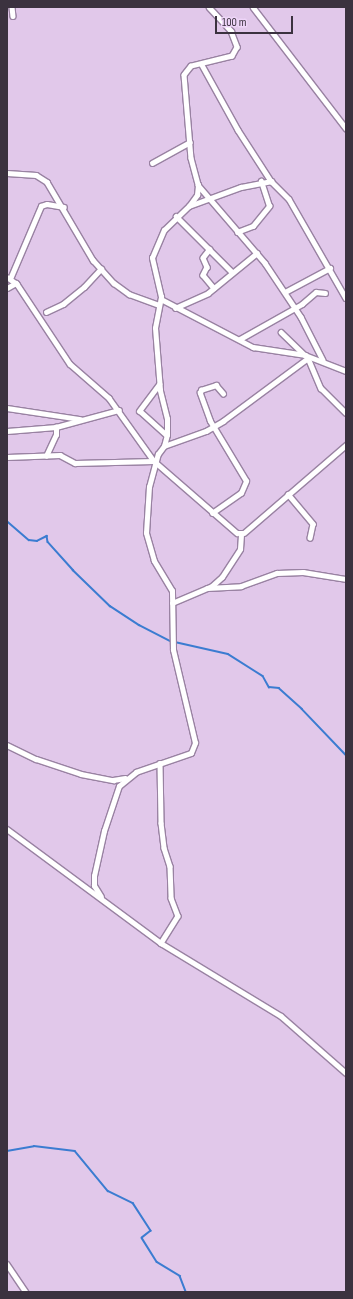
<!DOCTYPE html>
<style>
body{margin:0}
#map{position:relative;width:353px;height:1299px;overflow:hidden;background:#e1c8ea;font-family:"Sofia Sans Condensed",sans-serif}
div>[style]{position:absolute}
.stream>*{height:1.5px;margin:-0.75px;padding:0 0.75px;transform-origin:0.75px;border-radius:0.75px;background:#3b7cd1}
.roads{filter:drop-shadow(1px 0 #9982a2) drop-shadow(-1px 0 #9982a2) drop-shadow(0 1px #9982a2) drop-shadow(0 -1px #9982a2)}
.minor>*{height:4.5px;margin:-2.25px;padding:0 2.25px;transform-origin:2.25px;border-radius:2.25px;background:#fff}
span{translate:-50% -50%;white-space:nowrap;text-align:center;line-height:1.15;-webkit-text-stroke:4px #eed5f8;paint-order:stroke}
.frame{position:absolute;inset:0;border:8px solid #3b323f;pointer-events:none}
.scale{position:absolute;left:215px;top:16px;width:78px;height:18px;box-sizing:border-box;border:2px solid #3b323f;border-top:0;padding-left:5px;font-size:12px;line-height:14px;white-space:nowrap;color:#3b323f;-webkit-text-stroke:3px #eed5f8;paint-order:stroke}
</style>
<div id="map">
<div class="stream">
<i style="left:7px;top:521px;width:29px;rotate:41deg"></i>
<i style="left:29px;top:540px;width:8px;rotate:7deg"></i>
<i style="left:37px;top:541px;width:11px;rotate:-27deg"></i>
<i style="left:47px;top:536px;width:6px;rotate:81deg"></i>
<i style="left:48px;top:542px;width:38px;rotate:48deg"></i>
<i style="left:73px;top:570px;width:52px;rotate:44.2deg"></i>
<i style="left:110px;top:606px;width:35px;rotate:33deg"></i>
<i style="left:139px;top:625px;width:36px;rotate:27deg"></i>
<i style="left:175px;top:642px;width:54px;rotate:12.8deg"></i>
<i style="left:228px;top:654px;width:41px;rotate:32.2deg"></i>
<i style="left:263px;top:676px;width:13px;rotate:61deg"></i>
<i style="left:269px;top:687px;width:10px;rotate:6deg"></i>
<i style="left:279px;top:688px;width:31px;rotate:42deg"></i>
<i style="left:302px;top:709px;width:64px;rotate:46.3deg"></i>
<i style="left:7px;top:1151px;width:27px;rotate:-10deg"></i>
<i style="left:34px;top:1146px;width:41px;rotate:7deg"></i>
<i style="left:75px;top:1151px;width:52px;rotate:50.5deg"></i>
<i style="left:108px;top:1191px;width:28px;rotate:26deg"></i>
<i style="left:133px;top:1203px;width:33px;rotate:57deg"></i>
<i style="left:151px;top:1231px;width:11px;rotate:142deg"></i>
<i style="left:142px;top:1238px;width:28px;rotate:58deg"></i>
<i style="left:157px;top:1262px;width:27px;rotate:31deg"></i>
<i style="left:180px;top:1276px;width:17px;rotate:69deg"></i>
</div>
<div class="roads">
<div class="minor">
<i style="left:12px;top:7px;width:9px;rotate:84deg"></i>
<i style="left:209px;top:7px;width:33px;rotate:47deg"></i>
<i style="left:231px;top:31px;width:17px;rotate:69deg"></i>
<i style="left:237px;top:47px;width:10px;rotate:119deg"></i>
<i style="left:232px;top:56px;width:42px;rotate:166.3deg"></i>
<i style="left:191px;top:66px;width:11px;rotate:128deg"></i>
<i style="left:184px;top:75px;width:83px;rotate:85.2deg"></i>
<i style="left:191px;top:158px;width:28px;rotate:75deg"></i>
<i style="left:198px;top:185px;width:103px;rotate:49.3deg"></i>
<i style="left:265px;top:263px;width:65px;rotate:56.3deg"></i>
<i style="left:301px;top:317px;width:48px;rotate:62.9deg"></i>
<i style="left:253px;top:7px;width:153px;rotate:52.5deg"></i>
<i style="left:202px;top:65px;width:74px;rotate:61deg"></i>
<i style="left:238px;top:130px;width:61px;rotate:57.1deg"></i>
<i style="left:271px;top:181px;width:25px;rotate:45deg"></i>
<i style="left:289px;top:199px;width:114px;rotate:60.1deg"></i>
<i style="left:152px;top:163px;width:43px;rotate:-28.9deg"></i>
<i style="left:7px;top:173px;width:29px;rotate:4deg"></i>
<i style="left:36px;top:175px;width:13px;rotate:32deg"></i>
<i style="left:47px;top:182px;width:91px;rotate:59.5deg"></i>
<i style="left:93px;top:260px;width:31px;rotate:48deg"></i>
<i style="left:114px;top:283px;width:19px;rotate:36deg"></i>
<i style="left:129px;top:294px;width:32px;rotate:20deg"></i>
<i style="left:189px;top:206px;width:55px;rotate:-20.1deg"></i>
<i style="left:241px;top:187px;width:31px;rotate:-11deg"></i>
<i style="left:176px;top:216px;width:79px;rotate:45deg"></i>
<i style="left:237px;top:232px;width:17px;rotate:-21deg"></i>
<i style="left:253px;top:226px;width:26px;rotate:-51deg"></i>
<i style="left:269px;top:206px;width:26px;rotate:-108deg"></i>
<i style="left:210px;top:249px;width:11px;rotate:128deg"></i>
<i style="left:203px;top:258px;width:10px;rotate:66deg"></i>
<i style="left:207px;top:267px;width:9px;rotate:117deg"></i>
<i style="left:203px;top:275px;width:17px;rotate:50deg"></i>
<i style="left:7px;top:277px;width:12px;rotate:35deg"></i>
<i style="left:17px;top:284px;width:96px;rotate:56.5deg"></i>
<i style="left:70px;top:364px;width:52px;rotate:41.1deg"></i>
<i style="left:109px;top:398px;width:77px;rotate:54.5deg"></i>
<i style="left:154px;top:461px;width:110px;rotate:40.9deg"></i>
<i style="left:237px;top:533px;width:7px"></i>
<i style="left:244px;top:533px;width:135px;rotate:-40.8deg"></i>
<i style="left:10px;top:279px;width:79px;rotate:-67deg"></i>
<i style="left:41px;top:206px;width:6px;rotate:-18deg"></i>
<i style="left:47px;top:204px;width:17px;rotate:10deg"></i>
<i style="left:7px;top:288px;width:10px;rotate:-29deg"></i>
<i style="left:285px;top:292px;width:51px;rotate:-28.1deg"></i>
<i style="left:161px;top:299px;width:104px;rotate:27.6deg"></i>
<i style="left:253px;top:347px;width:53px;rotate:8.7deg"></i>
<i style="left:305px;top:355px;width:44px;rotate:21.3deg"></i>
<i style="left:175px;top:308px;width:36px;rotate:-24deg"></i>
<i style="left:208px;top:293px;width:63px;rotate:-39.2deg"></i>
<i style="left:46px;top:312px;width:19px;rotate:-25deg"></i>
<i style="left:63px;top:304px;width:27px;rotate:-39deg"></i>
<i style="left:84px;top:287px;width:25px;rotate:-47deg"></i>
<i style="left:281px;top:332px;width:33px;rotate:44deg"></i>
<i style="left:240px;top:339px;width:71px;rotate:-29.4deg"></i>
<i style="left:302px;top:304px;width:18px;rotate:-41deg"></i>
<i style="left:316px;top:292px;width:9px;rotate:6deg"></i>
<i style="left:160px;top:384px;width:34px;rotate:127deg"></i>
<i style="left:140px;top:411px;width:36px;rotate:42deg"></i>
<i style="left:7px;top:408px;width:74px;rotate:8.6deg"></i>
<i style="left:7px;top:431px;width:49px;rotate:-4.7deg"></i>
<i style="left:56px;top:427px;width:65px;rotate:-15.1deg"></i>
<i style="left:164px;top:446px;width:11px;rotate:-75deg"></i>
<i style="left:167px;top:435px;width:16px;rotate:-90deg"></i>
<i style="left:167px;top:419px;width:30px;rotate:-104deg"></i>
<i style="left:160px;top:390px;width:62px;rotate:-94.6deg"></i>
<i style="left:155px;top:328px;width:32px;rotate:-79deg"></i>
<i style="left:161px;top:297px;width:40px;rotate:-103deg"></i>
<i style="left:152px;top:258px;width:30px;rotate:-67deg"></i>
<i style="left:164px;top:230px;width:35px;rotate:-44deg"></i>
<i style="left:189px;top:206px;width:14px;rotate:-54deg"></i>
<i style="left:197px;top:195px;width:10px;rotate:-84deg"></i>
<i style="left:46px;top:456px;width:23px;rotate:-65deg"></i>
<i style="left:56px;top:435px;width:8px;rotate:-90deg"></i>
<i style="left:7px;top:457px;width:53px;rotate:-2.2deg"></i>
<i style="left:60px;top:455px;width:17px;rotate:28deg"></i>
<i style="left:75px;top:463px;width:79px;rotate:-1.5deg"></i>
<i style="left:288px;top:494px;width:39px;rotate:50deg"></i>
<i style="left:313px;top:524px;width:14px;rotate:102deg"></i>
<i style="left:212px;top:513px;width:35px;rotate:-35deg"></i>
<i style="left:241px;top:493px;width:13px;rotate:-67deg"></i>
<i style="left:246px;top:481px;width:70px;rotate:-121deg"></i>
<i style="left:210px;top:421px;width:30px;rotate:-110deg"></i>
<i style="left:200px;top:393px;width:3px;rotate:-72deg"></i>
<i style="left:201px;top:390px;width:16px;rotate:-18deg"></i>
<i style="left:216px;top:385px;width:11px;rotate:49deg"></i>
<i style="left:207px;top:588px;width:34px;rotate:-3deg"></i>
<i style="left:241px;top:586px;width:38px;rotate:-20deg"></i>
<i style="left:277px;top:573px;width:26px;rotate:-2deg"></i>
<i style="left:303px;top:572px;width:44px;rotate:9.2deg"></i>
<i style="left:172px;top:603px;width:43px;rotate:-23deg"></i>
<i style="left:212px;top:586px;width:13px;rotate:-42deg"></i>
<i style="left:222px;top:577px;width:33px;rotate:-57deg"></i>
<i style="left:240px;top:549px;width:14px;rotate:-86deg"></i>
<i style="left:7px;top:745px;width:32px;rotate:26deg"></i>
<i style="left:36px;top:759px;width:47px;rotate:18.4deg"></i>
<i style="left:81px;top:774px;width:33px;rotate:11deg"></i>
<i style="left:113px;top:780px;width:12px;rotate:-9deg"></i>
<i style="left:160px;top:763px;width:60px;rotate:89deg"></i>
<i style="left:161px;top:823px;width:25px;rotate:83deg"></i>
<i style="left:164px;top:848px;width:19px;rotate:72deg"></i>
<i style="left:170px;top:866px;width:32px;rotate:88deg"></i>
<i style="left:171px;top:898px;width:19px;rotate:69deg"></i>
<i style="left:178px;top:916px;width:32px;rotate:122deg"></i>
<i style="left:7px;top:829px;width:192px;rotate:36.5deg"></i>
<i style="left:161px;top:943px;width:140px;rotate:31.3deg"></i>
<i style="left:281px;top:1016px;width:86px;rotate:41.2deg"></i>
<i style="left:101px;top:897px;width:13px;rotate:-122deg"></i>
<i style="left:94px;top:886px;width:10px;rotate:-90deg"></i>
<i style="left:94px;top:876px;width:46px;rotate:-77.5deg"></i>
<i style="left:104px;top:831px;width:47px;rotate:-71.6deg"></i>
<i style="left:119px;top:786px;width:22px;rotate:-39deg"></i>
<i style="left:136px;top:772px;width:58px;rotate:-19.1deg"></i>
<i style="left:191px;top:753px;width:11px;rotate:-68deg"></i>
<i style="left:195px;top:743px;width:96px;rotate:-103.3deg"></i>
<i style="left:173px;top:650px;width:59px;rotate:-91deg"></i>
<i style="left:172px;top:591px;width:35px;rotate:-121deg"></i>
<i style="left:154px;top:561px;width:29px;rotate:-106deg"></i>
<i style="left:146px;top:533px;width:46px;rotate:-86.3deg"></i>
<i style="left:149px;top:487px;width:34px;rotate:-75deg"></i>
<i style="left:158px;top:454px;width:10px;rotate:-53deg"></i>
<i style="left:164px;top:446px;width:45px;rotate:-19.7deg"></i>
<i style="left:206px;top:431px;width:20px;rotate:-30deg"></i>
<i style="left:223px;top:421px;width:106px;rotate:-36.5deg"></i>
<i style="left:308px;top:358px;width:33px;rotate:67deg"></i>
<i style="left:321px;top:388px;width:35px;rotate:45deg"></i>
<i style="left:7px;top:1264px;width:34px;rotate:56deg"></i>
</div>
</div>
<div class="frame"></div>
<div class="scale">100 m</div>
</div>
